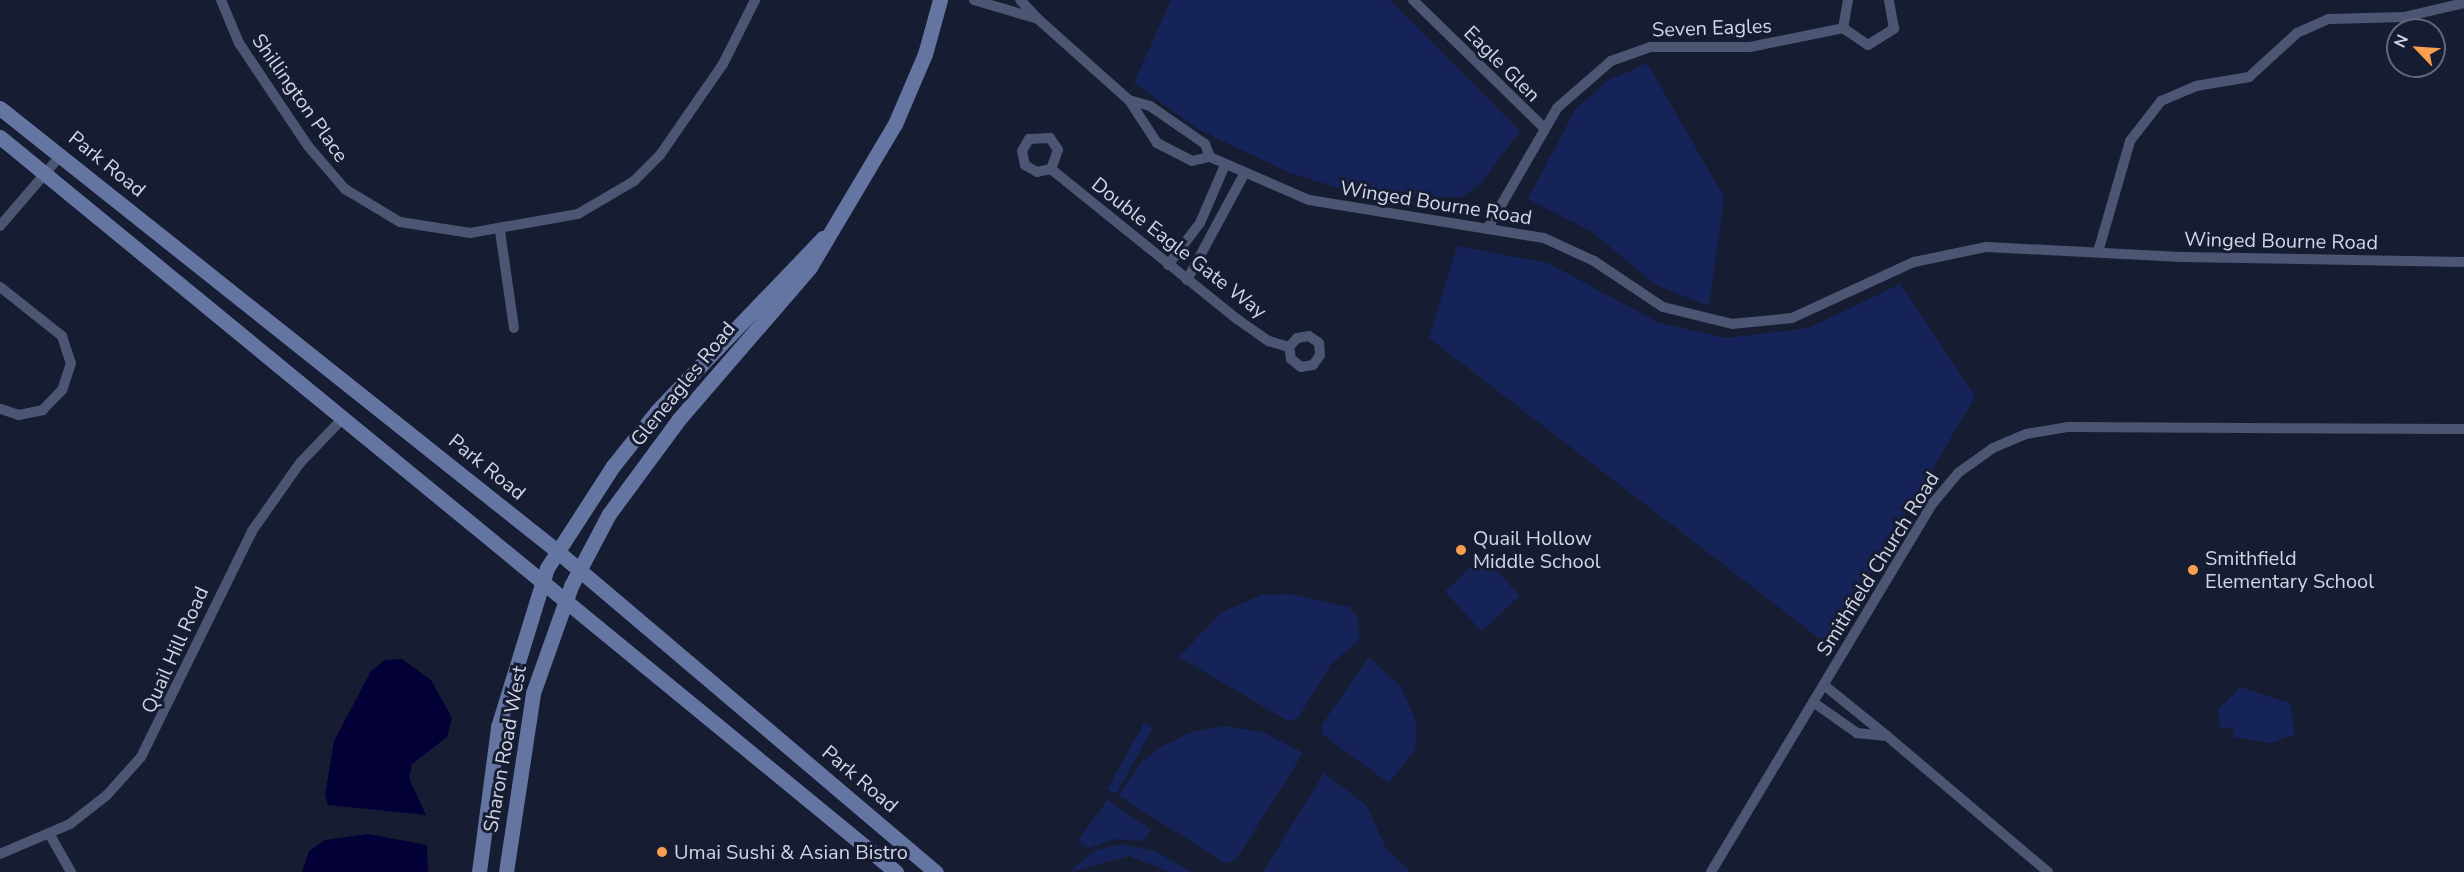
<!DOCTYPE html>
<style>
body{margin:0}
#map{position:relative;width:2464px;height:872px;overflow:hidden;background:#161d32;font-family:"Nunito Sans",sans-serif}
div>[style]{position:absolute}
.green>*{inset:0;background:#162358;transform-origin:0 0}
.water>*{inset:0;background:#030038}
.street>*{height:10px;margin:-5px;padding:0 5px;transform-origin:5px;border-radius:5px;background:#4c5672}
.secondary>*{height:15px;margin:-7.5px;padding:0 7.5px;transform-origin:7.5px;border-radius:7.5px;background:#6575a2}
.dots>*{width:16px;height:16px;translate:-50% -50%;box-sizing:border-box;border:3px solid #161d32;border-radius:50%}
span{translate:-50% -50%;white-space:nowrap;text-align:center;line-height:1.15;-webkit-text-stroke:6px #161d32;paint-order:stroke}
.street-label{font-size:20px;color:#d0d6e4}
.poi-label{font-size:20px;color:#d0d6e4}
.left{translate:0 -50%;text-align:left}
.north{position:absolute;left:2386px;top:18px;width:60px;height:60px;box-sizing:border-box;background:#161d32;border:2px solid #606779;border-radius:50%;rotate:295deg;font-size:16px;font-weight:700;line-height:24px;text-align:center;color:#d0d6e4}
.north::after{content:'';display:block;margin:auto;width:21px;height:27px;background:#fa9f4f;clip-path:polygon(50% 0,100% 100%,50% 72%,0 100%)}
</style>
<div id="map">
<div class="green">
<i style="clip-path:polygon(1171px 0,1390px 0,1520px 131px,1480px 184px,1462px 197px,1368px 197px,1290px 173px,1198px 129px,1134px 83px)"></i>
<i style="clip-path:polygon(1647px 63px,1724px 197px,1709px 306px,1656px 285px,1591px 231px,1528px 199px,1575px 110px,1607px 81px)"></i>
<i style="clip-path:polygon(1457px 246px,1548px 263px,1659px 323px,1727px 338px,1809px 328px,1900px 284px,1975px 397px,1828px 645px,1429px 338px)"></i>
<i style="left:1483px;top:556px;width:54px;height:52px;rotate:47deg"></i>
<i style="clip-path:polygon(1290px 594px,1349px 607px,1358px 618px,1359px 640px,1331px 664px,1298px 718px,1288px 721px,1179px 657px,1221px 613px,1261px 595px)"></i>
<i style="clip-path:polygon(1369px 657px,1401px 687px,1417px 724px,1415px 750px,1389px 783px,1323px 735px,1321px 726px)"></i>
<i style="clip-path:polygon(2240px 687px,2290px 703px,2295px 734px,2271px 743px,2235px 737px,2232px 728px,2220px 727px,2218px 710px)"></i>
<i style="left:1144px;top:723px;width:10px;height:76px;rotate:29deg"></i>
<i style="clip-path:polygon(1226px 726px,1262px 732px,1303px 753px,1236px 860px,1225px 863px,1119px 796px,1139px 765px,1159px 748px,1191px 732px)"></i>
<i style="clip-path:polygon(1324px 773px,1366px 805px,1387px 850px,1411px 872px,1263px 872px)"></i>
<i style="clip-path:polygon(1107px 800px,1151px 830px,1143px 841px,1115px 839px,1088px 848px,1078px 841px)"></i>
<i style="clip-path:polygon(1121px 844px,1155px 851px,1191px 872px,1170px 872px,1129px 856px,1070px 872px,1094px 851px)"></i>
</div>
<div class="water">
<i style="clip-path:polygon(402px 659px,431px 680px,452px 718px,447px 737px,412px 764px,409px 778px,426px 815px,328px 805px,325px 795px,334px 741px,371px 671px,385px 660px)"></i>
<i style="clip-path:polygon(368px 834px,427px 845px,428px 872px,302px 872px,309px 851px,325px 840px)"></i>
</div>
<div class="street">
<i style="left:221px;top:0;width:47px;rotate:67.3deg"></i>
<i style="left:239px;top:43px;width:124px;rotate:56.2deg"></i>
<i style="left:308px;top:146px;width:57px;rotate:49.3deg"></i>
<i style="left:345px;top:189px;width:64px;rotate:31deg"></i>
<i style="left:400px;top:222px;width:71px;rotate:8.9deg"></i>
<i style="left:470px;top:233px;width:110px;rotate:-10deg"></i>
<i style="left:578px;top:214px;width:65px;rotate:-30.5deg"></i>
<i style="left:634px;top:181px;width:37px;rotate:-45deg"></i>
<i style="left:660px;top:155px;width:111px;rotate:-55.3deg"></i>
<i style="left:723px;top:64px;width:72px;rotate:-63.4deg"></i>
<i style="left:974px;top:0;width:67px;rotate:16.5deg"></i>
<i style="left:1038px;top:19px;width:26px;rotate:-133deg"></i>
<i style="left:1413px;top:0;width:182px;rotate:44.3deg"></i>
<i style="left:1848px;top:0;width:28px;rotate:100deg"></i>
<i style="left:1843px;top:28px;width:30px;rotate:34deg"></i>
<i style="left:1868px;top:45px;width:31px;rotate:-32deg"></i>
<i style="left:1894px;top:29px;width:29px;rotate:-100deg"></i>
<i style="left:1038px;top:19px;width:122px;rotate:41.7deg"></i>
<i style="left:1129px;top:100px;width:51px;rotate:56.9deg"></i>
<i style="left:1157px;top:143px;width:39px;rotate:27deg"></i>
<i style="left:1192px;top:161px;width:18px;rotate:-13deg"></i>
<i style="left:1210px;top:157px;width:14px;rotate:-111deg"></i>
<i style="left:1205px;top:144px;width:67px;rotate:-145.4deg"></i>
<i style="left:1150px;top:106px;width:22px;rotate:-164deg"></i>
<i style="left:1210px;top:157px;width:108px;rotate:23.5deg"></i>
<i style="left:1309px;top:200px;width:238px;rotate:9.2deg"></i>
<i style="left:1544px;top:238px;width:55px;rotate:24.7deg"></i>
<i style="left:1594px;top:261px;width:83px;rotate:33.7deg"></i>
<i style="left:1663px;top:307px;width:71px;rotate:13.8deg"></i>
<i style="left:1732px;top:324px;width:60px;rotate:-5.7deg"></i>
<i style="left:1792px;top:318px;width:134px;rotate:-24.7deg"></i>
<i style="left:1914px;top:262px;width:74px;rotate:-11.8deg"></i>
<i style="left:1986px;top:247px;width:196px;rotate:2.9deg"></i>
<i style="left:2182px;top:257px;width:282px;rotate:1deg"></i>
<i style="left:1051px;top:169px;width:14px;rotate:168deg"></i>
<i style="left:1037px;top:172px;width:14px;rotate:-150deg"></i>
<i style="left:1025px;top:165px;width:14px;rotate:-102deg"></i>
<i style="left:1022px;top:151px;width:14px;rotate:-60deg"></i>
<i style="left:1029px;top:139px;width:21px;rotate:-3deg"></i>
<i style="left:1050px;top:138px;width:14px;rotate:56deg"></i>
<i style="left:1058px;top:150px;width:20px;rotate:110deg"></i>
<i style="left:1051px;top:169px;width:239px;rotate:38.9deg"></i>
<i style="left:1237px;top:319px;width:39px;rotate:35deg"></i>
<i style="left:1269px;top:341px;width:21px;rotate:17deg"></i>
<i style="left:1289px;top:347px;width:12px;rotate:-48deg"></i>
<i style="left:1297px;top:338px;width:12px;rotate:-9deg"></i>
<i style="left:1309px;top:336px;width:12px;rotate:35deg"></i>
<i style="left:1319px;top:343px;width:12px;rotate:85deg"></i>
<i style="left:1320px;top:355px;width:12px;rotate:125deg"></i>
<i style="left:1313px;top:365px;width:12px;rotate:171deg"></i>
<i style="left:1301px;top:367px;width:13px;rotate:-141deg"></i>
<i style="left:1291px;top:359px;width:12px;rotate:-99deg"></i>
<i style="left:0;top:226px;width:95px;rotate:-49.3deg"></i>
<i style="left:1489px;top:226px;width:136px;rotate:-60deg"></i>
<i style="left:1557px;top:108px;width:72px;rotate:-41deg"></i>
<i style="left:1611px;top:61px;width:41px;rotate:-19.7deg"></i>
<i style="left:1650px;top:47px;width:100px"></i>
<i style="left:1750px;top:47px;width:95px;rotate:-11.5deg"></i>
<i style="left:500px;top:231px;width:98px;rotate:81.8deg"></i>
<i style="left:2098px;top:252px;width:116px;rotate:-73.9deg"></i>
<i style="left:2130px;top:141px;width:51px;rotate:-52.2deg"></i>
<i style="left:2161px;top:101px;width:38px;rotate:-23deg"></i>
<i style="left:2196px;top:86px;width:54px;rotate:-9.6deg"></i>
<i style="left:2249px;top:77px;width:65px;rotate:-42.5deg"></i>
<i style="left:2297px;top:33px;width:35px;rotate:-24deg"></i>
<i style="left:2329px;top:19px;width:75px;rotate:-1.5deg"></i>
<i style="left:2404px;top:17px;width:62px;rotate:-13.1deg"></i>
<i style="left:1168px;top:265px;width:53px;rotate:-52.7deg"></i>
<i style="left:1200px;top:223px;width:63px;rotate:-66.7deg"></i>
<i style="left:1187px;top:280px;width:120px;rotate:-61.7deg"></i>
<i style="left:0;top:287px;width:79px;rotate:38.3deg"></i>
<i style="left:62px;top:336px;width:28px;rotate:72deg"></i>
<i style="left:71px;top:363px;width:28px;rotate:108deg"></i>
<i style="left:62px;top:390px;width:28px;rotate:134deg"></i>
<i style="left:43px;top:410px;width:25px;rotate:168deg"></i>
<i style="left:19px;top:415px;width:20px;rotate:-162deg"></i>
<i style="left:1813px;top:702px;width:54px;rotate:35.2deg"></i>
<i style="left:1857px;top:733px;width:30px;rotate:6deg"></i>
<i style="left:1887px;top:736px;width:81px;rotate:-141deg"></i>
<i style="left:1887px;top:736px;width:211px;rotate:40.2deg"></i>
<i style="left:50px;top:835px;width:43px;rotate:60.4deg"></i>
<i style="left:0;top:854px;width:76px;rotate:-23.2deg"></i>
<i style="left:70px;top:824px;width:47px;rotate:-38.1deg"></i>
<i style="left:107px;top:795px;width:51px;rotate:-48.2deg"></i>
<i style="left:141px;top:757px;width:252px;rotate:-63.8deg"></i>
<i style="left:252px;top:531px;width:83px;rotate:-54.8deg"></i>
<i style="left:300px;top:463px;width:62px;rotate:-46.3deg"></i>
<i style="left:1711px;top:872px;width:431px;rotate:-59deg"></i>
<i style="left:1933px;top:503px;width:39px;rotate:-50deg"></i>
<i style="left:1958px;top:473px;width:43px;rotate:-35.5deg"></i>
<i style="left:1993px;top:448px;width:36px;rotate:-23deg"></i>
<i style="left:2026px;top:434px;width:43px;rotate:-9.5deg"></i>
<i style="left:2068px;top:427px;width:396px;rotate:0.3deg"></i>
</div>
<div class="secondary">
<i style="left:0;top:108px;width:712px;rotate:38.5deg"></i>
<i style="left:557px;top:551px;width:497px;rotate:40.3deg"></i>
<i style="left:0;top:137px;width:1159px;rotate:39.36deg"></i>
<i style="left:479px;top:872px;width:146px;rotate:-82.5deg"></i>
<i style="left:498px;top:727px;width:166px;rotate:-72.9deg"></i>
<i style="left:547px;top:568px;width:121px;rotate:-57.1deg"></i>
<i style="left:613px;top:466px;width:70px;rotate:-51.3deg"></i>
<i style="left:657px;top:411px;width:240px;rotate:-46.2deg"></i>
<i style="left:506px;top:872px;width:181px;rotate:-81.4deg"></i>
<i style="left:533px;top:693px;width:114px;rotate:-70.4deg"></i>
<i style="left:571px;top:586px;width:81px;rotate:-62.2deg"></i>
<i style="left:609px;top:514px;width:118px;rotate:-53.6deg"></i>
<i style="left:679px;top:419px;width:201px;rotate:-49.2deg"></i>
<i style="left:810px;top:267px;width:166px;rotate:-59.3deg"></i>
<i style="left:895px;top:124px;width:76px;rotate:-66.8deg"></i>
<i style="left:925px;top:54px;width:56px;rotate:-74.5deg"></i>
</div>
<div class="dots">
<i style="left:1461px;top:550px;background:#fa9f4f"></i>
<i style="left:2193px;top:570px;background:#fa9f4f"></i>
<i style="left:662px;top:852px;background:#fa9f4f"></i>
</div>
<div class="street-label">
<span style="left:1712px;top:28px;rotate:-2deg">Seven Eagles</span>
<span style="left:1502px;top:64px;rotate:45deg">Eagle Glen</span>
<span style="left:300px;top:98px;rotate:55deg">Shillington Place</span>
<span style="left:107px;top:164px;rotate:39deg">Park Road</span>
<span style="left:1436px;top:203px;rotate:9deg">Winged Bourne Road</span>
<span style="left:2281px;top:241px;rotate:1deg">Winged Bourne Road</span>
<span style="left:1179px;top:248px;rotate:38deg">Double Eagle Gate Way</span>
<span style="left:683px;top:384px;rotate:-51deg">Gleneagles Road</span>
<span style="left:487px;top:467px;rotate:39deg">Park Road</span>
<span style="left:1878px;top:564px;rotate:-58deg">Smithfield Church Road</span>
<span style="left:175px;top:650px;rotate:-66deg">Quail Hill Road</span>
<span style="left:505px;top:749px;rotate:-80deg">Sharon Road West</span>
<span style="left:860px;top:779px;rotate:40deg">Park Road</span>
</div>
<div class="poi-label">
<span class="left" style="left:1473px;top:550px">Quail Hollow<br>Middle School</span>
<span class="left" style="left:2205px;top:570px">Smithfield<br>Elementary School</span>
<span class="left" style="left:674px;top:852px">Umai Sushi &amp; Asian Bistro</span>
</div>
<div class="north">N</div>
</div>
